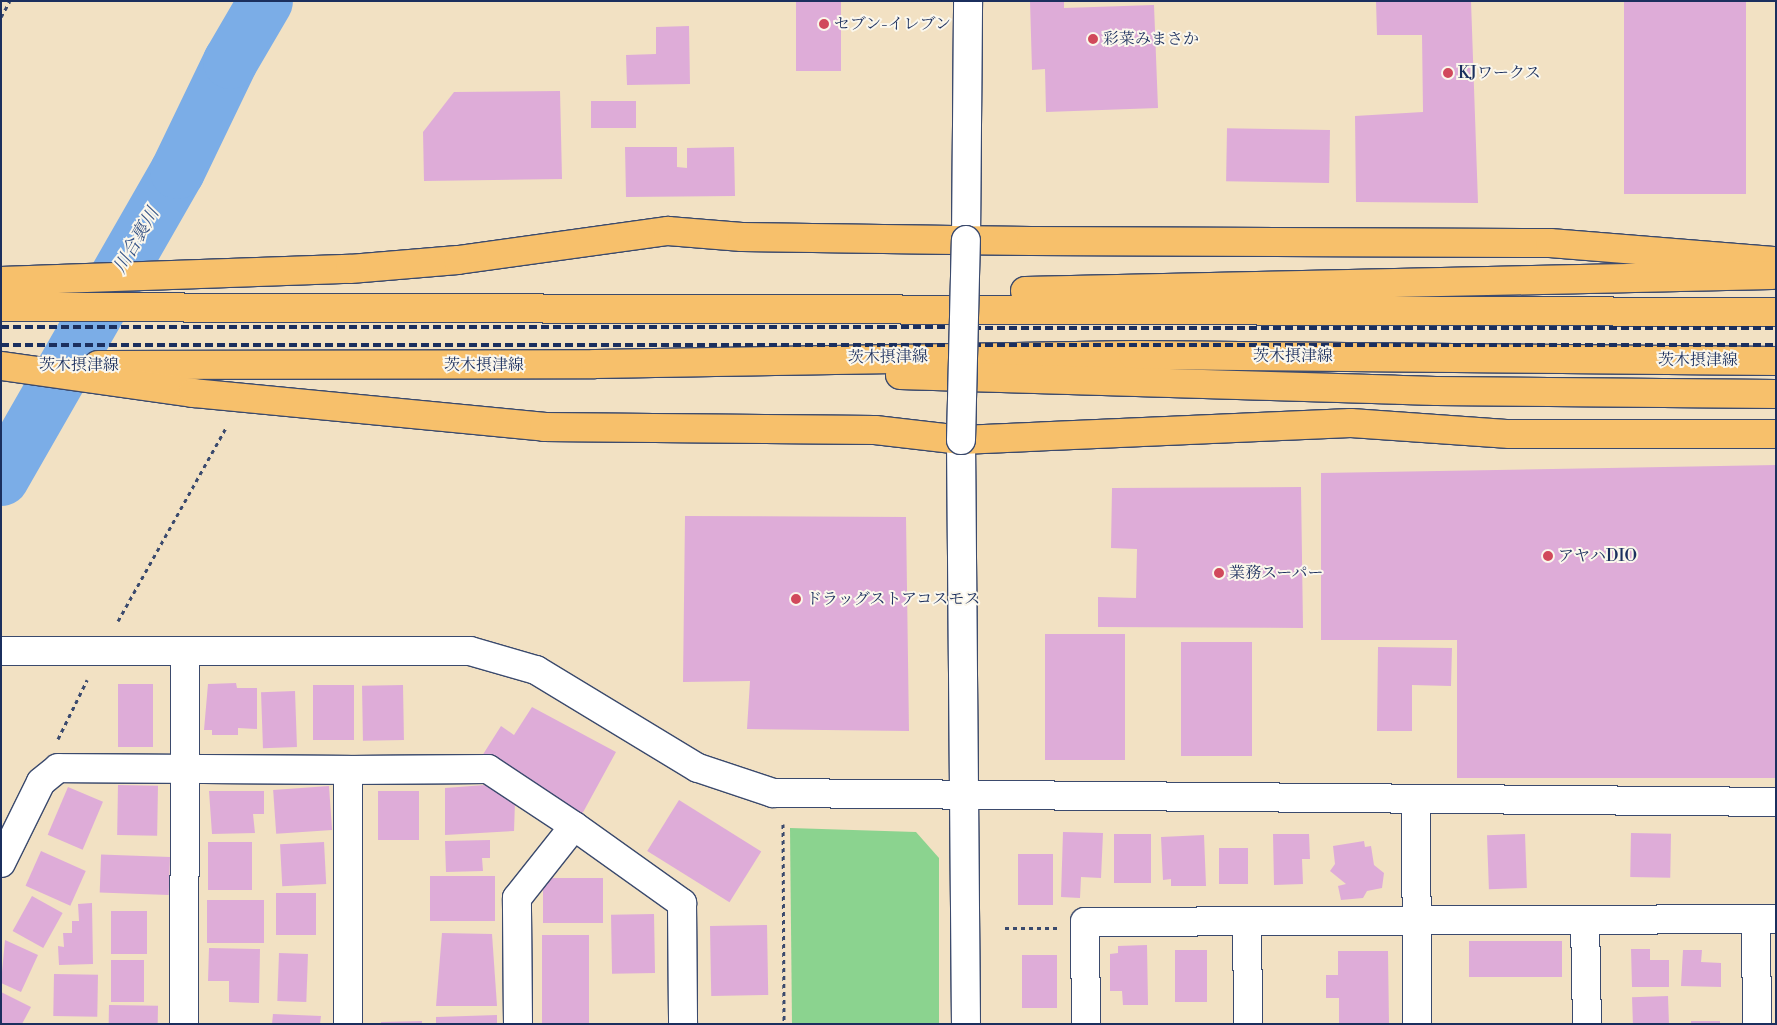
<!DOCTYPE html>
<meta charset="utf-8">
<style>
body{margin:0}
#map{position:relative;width:1777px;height:1025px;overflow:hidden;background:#f2e1c3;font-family:"Libre Bodoni","Noto Serif JP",serif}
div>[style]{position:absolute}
.green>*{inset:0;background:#8bd38f}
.river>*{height:55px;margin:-27.5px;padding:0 27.5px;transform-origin:27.5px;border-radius:27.5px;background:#7bade7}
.building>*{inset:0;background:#deacd8;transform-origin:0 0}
.path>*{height:3px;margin-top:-1.5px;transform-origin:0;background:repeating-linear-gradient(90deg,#3b4a6d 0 4px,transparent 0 8px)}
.roads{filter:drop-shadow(1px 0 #3b4a6d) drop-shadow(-1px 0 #3b4a6d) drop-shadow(0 1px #3b4a6d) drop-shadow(0 -1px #3b4a6d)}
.minor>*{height:28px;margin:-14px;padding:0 14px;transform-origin:14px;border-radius:14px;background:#fff}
.tertiary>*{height:28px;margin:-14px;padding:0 14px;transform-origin:14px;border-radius:14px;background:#fff}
.primary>*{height:28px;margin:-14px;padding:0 14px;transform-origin:14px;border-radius:14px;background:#f7c06b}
.rail>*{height:4px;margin-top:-2px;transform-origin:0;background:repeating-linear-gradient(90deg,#1b2f5e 0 8px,transparent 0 12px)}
.bridges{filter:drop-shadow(1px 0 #3b4a6d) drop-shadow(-1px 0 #3b4a6d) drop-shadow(0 1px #3b4a6d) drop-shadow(0 -1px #3b4a6d)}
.tertiary-bridge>*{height:28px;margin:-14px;padding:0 14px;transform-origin:14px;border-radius:14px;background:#fff}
.dots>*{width:14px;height:14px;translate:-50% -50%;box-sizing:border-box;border:2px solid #fbf7ec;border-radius:50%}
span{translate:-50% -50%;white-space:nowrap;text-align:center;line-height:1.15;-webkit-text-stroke:4px #fbf7ec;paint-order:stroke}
.poi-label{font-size:16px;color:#1b2f5e}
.left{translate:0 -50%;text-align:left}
.street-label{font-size:16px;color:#1b2f5e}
.water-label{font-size:18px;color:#385587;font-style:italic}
.frame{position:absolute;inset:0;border:2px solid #1b2f5e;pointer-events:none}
</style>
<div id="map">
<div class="green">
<i style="clip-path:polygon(790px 828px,916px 832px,939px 858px,939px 1024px,792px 1024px)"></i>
</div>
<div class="river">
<i style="left:1px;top:478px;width:354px;rotate:-60.2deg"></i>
<i style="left:177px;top:171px;width:122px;rotate:-64.3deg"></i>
<i style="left:230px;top:61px;width:69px;rotate:-59.7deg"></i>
</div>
<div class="building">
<i style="left:796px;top:1px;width:45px;height:70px"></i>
<i style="clip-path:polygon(1030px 1px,1064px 1px,1064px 8px,1154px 5px,1158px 108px,1046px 112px,1045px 69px,1032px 70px)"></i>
<i style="clip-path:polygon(1376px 1px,1471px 1px,1478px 203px,1356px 202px,1355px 116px,1423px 112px,1422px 35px,1377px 35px)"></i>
<i style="left:1624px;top:1px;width:122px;height:193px"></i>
<i style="clip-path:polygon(689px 26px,690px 84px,627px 85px,626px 55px,656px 54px,656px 27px)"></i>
<i style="clip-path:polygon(560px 91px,562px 179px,424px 181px,423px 132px,454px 92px)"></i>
<i style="left:636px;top:101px;width:27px;height:45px;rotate:90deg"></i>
<i style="left:1330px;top:130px;width:53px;height:103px;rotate:91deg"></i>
<i style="clip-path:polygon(625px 147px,677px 147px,677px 167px,687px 168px,687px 148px,734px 147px,735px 196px,626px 197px)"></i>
<i style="clip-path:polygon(1776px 465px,1776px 778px,1457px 778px,1457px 640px,1321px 640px,1321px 473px)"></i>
<i style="clip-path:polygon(1301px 487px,1303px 628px,1098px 627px,1098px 597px,1136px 598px,1137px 549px,1111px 548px,1112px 488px)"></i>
<i style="clip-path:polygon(685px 516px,906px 517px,909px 731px,747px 729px,750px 681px,683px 682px)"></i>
<i style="left:1125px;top:634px;width:126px;height:80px;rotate:90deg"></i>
<i style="left:1181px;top:642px;width:71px;height:114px"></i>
<i style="clip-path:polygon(1378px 647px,1452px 648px,1451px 686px,1412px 685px,1412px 731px,1377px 731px)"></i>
<i style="clip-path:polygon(236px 683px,237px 688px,257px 688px,257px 729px,238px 728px,238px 735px,212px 735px,212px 730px,204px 730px,208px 684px)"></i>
<i style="left:118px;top:684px;width:35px;height:63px"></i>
<i style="left:354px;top:685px;width:55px;height:41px;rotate:90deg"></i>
<i style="left:403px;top:685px;width:55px;height:41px;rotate:89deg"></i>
<i style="left:295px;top:691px;width:56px;height:34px;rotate:88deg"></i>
<i style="clip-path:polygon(532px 707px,616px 752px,581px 816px,482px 756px,501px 726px,514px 735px)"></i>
<i style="left:118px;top:785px;width:40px;height:50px;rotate:1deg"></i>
<i style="clip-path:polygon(485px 785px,515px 802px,514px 831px,445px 835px,445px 788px)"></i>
<i style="left:329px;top:786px;width:44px;height:56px;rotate:86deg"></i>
<i style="left:68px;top:787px;width:38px;height:52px;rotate:23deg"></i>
<i style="clip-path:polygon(209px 791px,264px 791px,264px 814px,253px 814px,255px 833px,212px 834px)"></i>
<i style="left:378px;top:791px;width:41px;height:49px"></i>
<i style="left:679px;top:800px;width:97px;height:60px;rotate:32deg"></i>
<i style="clip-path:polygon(1063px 832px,1103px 833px,1101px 878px,1081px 877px,1080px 898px,1061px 897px)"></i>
<i style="left:1631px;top:833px;width:40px;height:44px;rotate:1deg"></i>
<i style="left:1114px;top:834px;width:37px;height:49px"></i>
<i style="clip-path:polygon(1273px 834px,1309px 834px,1310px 859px,1302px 859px,1303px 884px,1274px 885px)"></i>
<i style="left:1525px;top:834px;width:54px;height:38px;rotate:88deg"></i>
<i style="clip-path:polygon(1204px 835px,1206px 886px,1171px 886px,1171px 879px,1163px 880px,1161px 837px)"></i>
<i style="clip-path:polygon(490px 840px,490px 858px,482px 858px,483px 871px,446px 872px,445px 841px)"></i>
<i style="clip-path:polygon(1364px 841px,1365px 847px,1371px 846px,1374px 865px,1384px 873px,1382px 888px,1367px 891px,1363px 898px,1341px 900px,1338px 886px,1346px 884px,1330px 871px,1335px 864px,1333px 846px)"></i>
<i style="left:252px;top:842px;width:48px;height:44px;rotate:90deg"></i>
<i style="left:324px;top:842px;width:42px;height:44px;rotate:87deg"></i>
<i style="left:1219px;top:848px;width:29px;height:36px"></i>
<i style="left:41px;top:851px;width:49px;height:38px;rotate:24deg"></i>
<i style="left:1018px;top:854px;width:35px;height:51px"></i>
<i style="left:170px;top:857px;width:38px;height:69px;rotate:92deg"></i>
<i style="left:495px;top:876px;width:45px;height:65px;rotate:90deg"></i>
<i style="left:603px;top:878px;width:45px;height:60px;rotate:90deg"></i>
<i style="left:276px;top:893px;width:40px;height:42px"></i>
<i style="left:32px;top:896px;width:35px;height:40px;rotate:29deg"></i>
<i style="left:207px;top:900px;width:57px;height:43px"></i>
<i style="clip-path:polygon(92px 903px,93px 964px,59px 965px,58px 946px,64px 947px,63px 933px,72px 933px,72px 921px,79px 921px,78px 904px)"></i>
<i style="left:147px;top:911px;width:43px;height:36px;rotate:90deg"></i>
<i style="left:654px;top:914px;width:59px;height:43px;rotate:89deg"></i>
<i style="left:767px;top:925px;width:70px;height:57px;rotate:89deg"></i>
<i style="clip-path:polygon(442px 933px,492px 934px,497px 1006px,436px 1006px)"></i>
<i style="left:542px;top:935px;width:47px;height:89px"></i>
<i style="clip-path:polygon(5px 940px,38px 955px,21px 992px,1px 983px)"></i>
<i style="left:1469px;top:941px;width:93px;height:36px"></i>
<i style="clip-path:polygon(1147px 945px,1148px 1005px,1123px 1005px,1122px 991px,1110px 991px,1110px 954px,1118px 953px,1118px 946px)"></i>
<i style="clip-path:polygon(209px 948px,260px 949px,259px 1003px,229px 1002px,229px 981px,208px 981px)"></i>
<i style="clip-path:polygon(1631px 949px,1650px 949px,1650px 960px,1669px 960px,1669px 987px,1632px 987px)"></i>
<i style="left:1175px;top:950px;width:32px;height:52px"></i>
<i style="clip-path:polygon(1683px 950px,1702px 950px,1701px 962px,1721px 963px,1721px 987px,1681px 986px)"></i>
<i style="clip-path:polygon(1338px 951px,1388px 951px,1389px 1024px,1339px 1024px,1339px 998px,1326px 998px,1326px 975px,1338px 975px)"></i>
<i style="left:279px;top:953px;width:29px;height:48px;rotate:2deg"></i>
<i style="left:1022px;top:955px;width:35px;height:53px"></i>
<i style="left:111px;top:960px;width:33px;height:42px"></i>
<i style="left:54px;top:974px;width:44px;height:42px;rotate:1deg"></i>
<i style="clip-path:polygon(1px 992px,31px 1007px,22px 1024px,1px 1024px)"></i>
<i style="left:1668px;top:996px;width:28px;height:36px;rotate:88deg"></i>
<i style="left:109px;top:1005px;width:49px;height:19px;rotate:1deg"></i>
<i style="clip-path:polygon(273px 1014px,321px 1016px,320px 1024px,272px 1024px)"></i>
<i style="clip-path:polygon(497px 1015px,497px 1024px,436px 1024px,436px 1017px)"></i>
<i style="clip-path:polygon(422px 1021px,422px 1024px,381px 1024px,381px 1022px)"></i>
<i style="left:1691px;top:1021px;width:29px;height:3px"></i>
</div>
<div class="path">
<i style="left:1px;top:17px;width:18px;rotate:-61deg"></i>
<i style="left:118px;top:621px;width:223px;rotate:-60.8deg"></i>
<i style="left:58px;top:739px;width:66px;rotate:-63.8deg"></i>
<i style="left:783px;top:824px;width:200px;rotate:89.7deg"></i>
<i style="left:1005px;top:928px;width:52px"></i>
</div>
<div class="roads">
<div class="minor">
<i style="left:348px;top:770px;width:140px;rotate:-0.4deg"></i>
<i style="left:488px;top:769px;width:103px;rotate:33.5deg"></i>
<i style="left:1416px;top:800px;width:224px;rotate:89.7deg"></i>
<i style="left:1px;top:863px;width:90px;rotate:-63.7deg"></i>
<i style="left:41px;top:782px;width:22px;rotate:-39deg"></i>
<i style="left:58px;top:768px;width:290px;rotate:0.4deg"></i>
<i style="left:348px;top:770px;width:254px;rotate:90deg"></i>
<i style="left:1756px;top:919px;width:105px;rotate:89.5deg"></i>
<i style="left:1585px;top:920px;width:104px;rotate:88.9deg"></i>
<i style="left:1247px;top:921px;width:103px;rotate:89.4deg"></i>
<i style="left:184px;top:1024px;width:373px;rotate:-89.8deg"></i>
<i style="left:518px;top:1024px;width:126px;rotate:-90.5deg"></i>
<i style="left:517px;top:898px;width:92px;rotate:-51.6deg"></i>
<i style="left:574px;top:826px;width:133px;rotate:35.5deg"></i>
<i style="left:682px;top:903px;width:121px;rotate:89.5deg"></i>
<i style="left:1086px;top:1024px;width:102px;rotate:-90.6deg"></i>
<i style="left:1085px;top:922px;width:691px;rotate:-0.25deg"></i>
</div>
<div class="tertiary">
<i style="left:966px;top:240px;width:239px;rotate:-89.5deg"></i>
<i style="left:961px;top:440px;width:584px;rotate:89.51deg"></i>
<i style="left:1px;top:651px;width:469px"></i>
<i style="left:470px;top:651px;width:69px;rotate:16.1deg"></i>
<i style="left:536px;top:670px;width:189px;rotate:31.2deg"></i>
<i style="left:698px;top:768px;width:79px;rotate:18.4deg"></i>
<i style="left:773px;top:793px;width:1003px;rotate:0.51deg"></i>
</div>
<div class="primary">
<i style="left:1px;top:281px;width:349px;rotate:-2deg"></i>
<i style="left:350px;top:269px;width:108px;rotate:-4.8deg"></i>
<i style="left:458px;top:260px;width:212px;rotate:-7.9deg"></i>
<i style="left:668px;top:231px;width:74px;rotate:4.6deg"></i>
<i style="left:742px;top:237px;width:289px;rotate:0.8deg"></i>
<i style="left:1031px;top:241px;width:519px;rotate:0.22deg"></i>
<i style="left:1550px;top:243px;width:227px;rotate:4.6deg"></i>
<i style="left:1025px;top:291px;width:747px;rotate:-1.23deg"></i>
<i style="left:1px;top:307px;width:1775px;rotate:0.16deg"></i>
<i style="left:98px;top:365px;width:497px;rotate:-0.1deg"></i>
<i style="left:595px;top:364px;width:538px;rotate:-0.96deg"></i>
<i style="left:1133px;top:355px;width:643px;rotate:0.53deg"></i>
<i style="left:1px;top:366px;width:194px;rotate:8deg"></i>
<i style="left:193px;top:393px;width:353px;rotate:5.5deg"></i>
<i style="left:544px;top:427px;width:331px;rotate:0.5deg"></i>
<i style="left:875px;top:430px;width:87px;rotate:6.6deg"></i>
<i style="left:961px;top:440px;width:390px;rotate:-2.5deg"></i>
<i style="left:1351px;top:423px;width:159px;rotate:4deg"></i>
<i style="left:1510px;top:434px;width:266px"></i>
<i style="left:900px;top:375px;width:536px;rotate:1.71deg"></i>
<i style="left:1436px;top:391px;width:340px;rotate:0.5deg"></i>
</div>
</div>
<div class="rail">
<i style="left:1px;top:327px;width:1775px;rotate:0.03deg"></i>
<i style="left:1px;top:345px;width:1775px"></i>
</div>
<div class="bridges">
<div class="tertiary-bridge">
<i style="left:961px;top:440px;width:200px;rotate:-88.6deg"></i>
</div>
</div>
<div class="dots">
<i style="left:824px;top:24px;background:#d1495b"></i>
<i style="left:1093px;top:39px;background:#d1495b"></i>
<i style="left:1448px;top:73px;background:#d1495b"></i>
<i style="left:1548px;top:556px;background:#d1495b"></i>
<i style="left:1219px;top:573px;background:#d1495b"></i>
<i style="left:796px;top:599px;background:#d1495b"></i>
</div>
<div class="poi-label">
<span class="left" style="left:834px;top:24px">セブン-イレブン</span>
<span class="left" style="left:1103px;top:39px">彩菜みまさか</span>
<span class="left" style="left:1458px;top:73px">KJワークス</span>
<span class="left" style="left:1558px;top:556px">アヤハDIO</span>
<span class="left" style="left:1229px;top:573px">業務スーパー</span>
<span class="left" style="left:806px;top:599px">ドラッグストアコスモス</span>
</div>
<div class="street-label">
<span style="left:1293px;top:356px">茨木摂津線</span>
<span style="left:888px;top:357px;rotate:-1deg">茨木摂津線</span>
<span style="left:1698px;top:360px">茨木摂津線</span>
<span style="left:79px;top:365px">茨木摂津線</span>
<span style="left:484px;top:365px">茨木摂津線</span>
</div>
<div class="water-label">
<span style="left:137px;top:241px;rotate:-60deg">川合裏川</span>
</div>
<div class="frame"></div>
</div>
